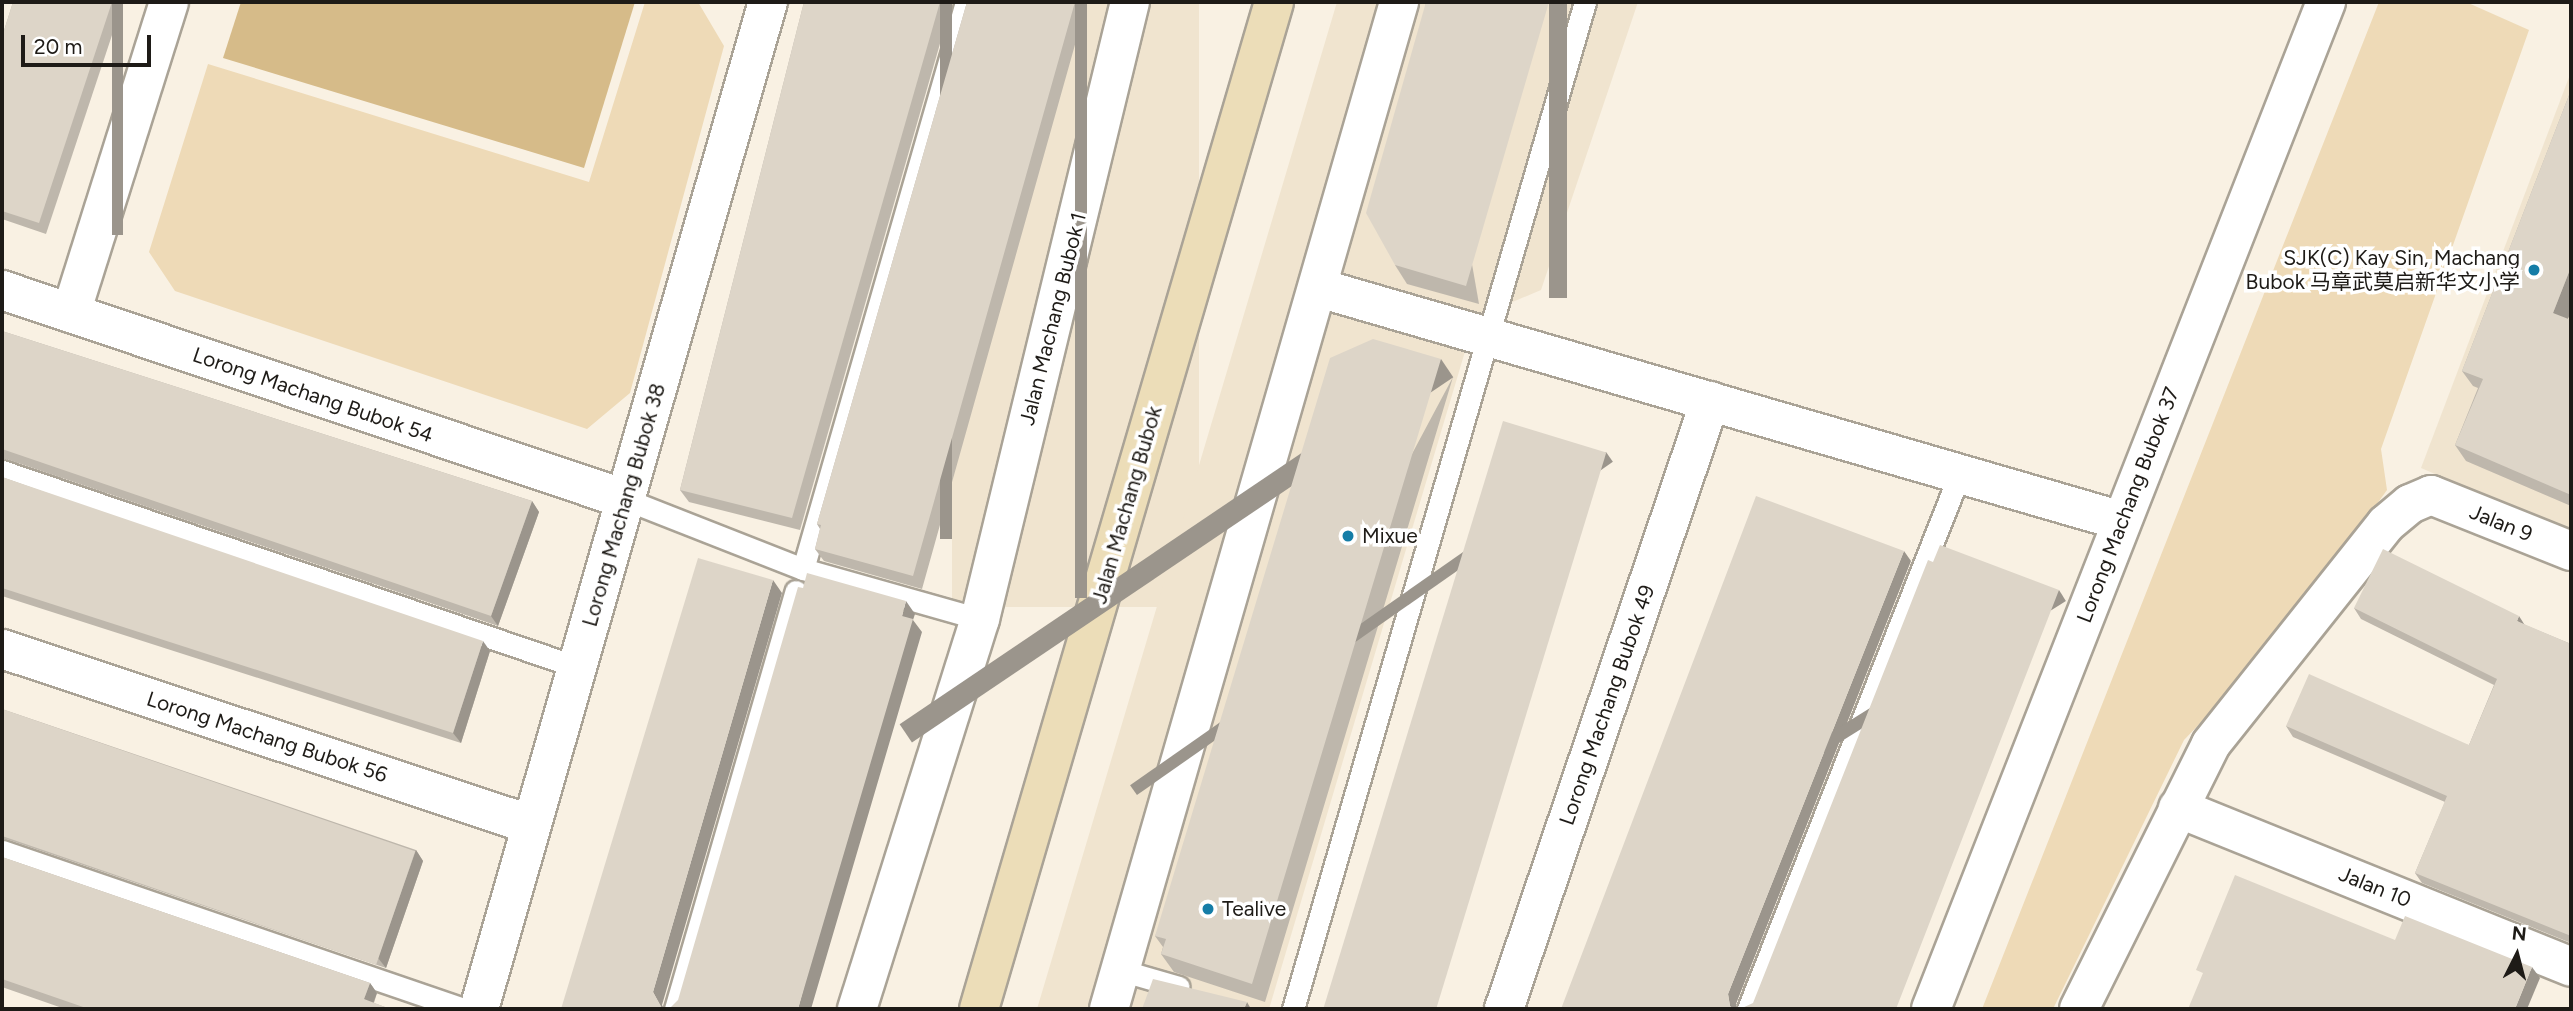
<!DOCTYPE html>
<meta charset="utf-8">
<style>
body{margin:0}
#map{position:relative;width:2573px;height:1011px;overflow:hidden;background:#f9f1e3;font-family:Figtree,"Noto Sans SC",sans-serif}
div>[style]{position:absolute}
.built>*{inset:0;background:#f0e4cf;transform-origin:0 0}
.green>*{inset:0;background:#eedab7}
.water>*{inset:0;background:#d6bb89}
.roads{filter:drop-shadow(2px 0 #aaa396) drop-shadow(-2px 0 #aaa396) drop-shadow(0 2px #aaa396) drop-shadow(0 -2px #aaa396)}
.lane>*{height:21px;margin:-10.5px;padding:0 10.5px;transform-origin:10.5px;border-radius:10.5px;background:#fff}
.street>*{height:38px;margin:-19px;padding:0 19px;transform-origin:19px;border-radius:19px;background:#fff}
.secondary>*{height:38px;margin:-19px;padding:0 19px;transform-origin:19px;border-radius:19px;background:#ecddb8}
.wall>*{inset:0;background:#beb7ac}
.shaded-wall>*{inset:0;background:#9b958c;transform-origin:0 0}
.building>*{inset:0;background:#ddd5c8;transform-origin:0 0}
.dots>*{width:19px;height:19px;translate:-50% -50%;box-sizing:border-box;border:4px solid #fff;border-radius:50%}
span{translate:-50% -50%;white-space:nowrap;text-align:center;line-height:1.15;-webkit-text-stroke:7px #fff;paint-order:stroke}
.poi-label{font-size:21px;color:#1e1b17}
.right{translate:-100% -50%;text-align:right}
.left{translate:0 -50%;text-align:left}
.street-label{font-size:21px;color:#1e1b17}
.frame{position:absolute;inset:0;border:4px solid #1e1b17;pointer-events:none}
.north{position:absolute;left:2482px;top:920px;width:70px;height:70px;-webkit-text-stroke:5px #fff;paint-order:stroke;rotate:6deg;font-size:19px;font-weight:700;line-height:28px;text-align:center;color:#1e1b17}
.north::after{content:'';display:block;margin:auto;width:24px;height:32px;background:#1e1b17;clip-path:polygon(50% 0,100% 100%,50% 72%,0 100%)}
.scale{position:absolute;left:21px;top:35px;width:130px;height:32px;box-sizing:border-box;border:4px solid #1e1b17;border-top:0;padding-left:9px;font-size:21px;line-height:24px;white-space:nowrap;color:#1e1b17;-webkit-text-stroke:5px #fff;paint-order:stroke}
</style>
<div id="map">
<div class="built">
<i style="left:952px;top:2px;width:247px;height:605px"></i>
<i style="clip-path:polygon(1337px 2px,1638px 2px,1541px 290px,1475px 318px,1269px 1009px,1037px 1009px)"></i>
<i style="clip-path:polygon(2571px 72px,2571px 532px,2421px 468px)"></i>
</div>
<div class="green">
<i style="clip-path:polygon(645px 2px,698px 2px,724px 46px,630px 393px,587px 429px,175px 291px,149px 252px,208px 64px,589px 182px)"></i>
<i style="clip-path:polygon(2379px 2px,2466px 2px,2529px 30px,2381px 449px,2387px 490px,2277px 643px,2184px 740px,2053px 1009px,1982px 1009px)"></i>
</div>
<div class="water">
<i style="clip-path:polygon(241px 2px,635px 2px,584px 168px,223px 58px)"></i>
</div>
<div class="roads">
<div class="lane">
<i style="left:2px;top:471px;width:607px;rotate:18.82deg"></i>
<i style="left:625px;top:499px;width:191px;rotate:21.5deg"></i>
<i style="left:803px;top:569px;width:184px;rotate:15.8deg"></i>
<i style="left:803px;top:569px;width:590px;rotate:-73.96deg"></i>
<i style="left:2px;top:851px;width:488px;rotate:18.9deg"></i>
<i style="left:1120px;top:970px;width:61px;rotate:16.1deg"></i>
<i style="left:675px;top:1009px;width:435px;rotate:-73.9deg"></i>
<i style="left:1293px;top:1009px;width:1048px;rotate:-73.83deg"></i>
<i style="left:1748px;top:1009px;width:576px;rotate:-68.42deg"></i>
</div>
<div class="street">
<i style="left:1319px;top:288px;width:836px;rotate:16.18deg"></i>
<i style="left:2px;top:290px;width:657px;rotate:18.55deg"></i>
<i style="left:71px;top:313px;width:326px;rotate:-72.5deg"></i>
<i style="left:2px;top:649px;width:558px;rotate:18.37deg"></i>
<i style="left:2178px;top:808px;width:424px;rotate:22deg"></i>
<i style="left:479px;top:1009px;width:1048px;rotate:-73.99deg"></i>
<i style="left:857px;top:1009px;width:409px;rotate:-72.5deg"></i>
<i style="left:980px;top:619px;width:635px;rotate:-76.34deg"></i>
<i style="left:1109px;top:1009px;width:1048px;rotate:-73.93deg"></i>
<i style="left:1504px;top:1009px;width:642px;rotate:-71.28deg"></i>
<i style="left:1931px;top:1009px;width:1082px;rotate:-68.58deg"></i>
<i style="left:2079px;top:1009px;width:296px;rotate:-63.5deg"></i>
<i style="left:2211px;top:744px;width:281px;rotate:-51.5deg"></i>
<i style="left:2386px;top:524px;width:31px;rotate:-40deg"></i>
<i style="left:2410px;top:504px;width:23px;rotate:-23deg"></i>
<i style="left:2431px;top:495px;width:151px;rotate:21.8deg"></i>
</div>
<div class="secondary">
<i style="left:979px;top:1009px;width:1049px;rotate:-73.67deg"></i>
</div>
</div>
<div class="wall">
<i style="clip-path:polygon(13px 2px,123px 2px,46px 234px,2px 219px,2px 37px)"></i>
<i style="clip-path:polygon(804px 2px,952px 2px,800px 530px,689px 502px,680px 490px)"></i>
<i style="clip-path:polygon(967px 2px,1087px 2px,922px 589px,824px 561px,815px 549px,820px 529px,817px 524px)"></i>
<i style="clip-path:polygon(1426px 2px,1479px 304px,1407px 284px,1395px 265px)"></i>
<i style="clip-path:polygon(2571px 90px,2571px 311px,2568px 319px,2571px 320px,2571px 506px,2466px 461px,2455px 445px,2478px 388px,2473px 386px,2462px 371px)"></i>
<i style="clip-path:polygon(2px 331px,532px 501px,539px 512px,498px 626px,6px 459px,2px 461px)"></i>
<i style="clip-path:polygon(1453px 377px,1265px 1002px,1174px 972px,1161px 954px,1163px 947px,1155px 936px)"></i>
<i style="clip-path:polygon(2px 477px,490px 651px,461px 743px,2px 596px)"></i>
<i style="clip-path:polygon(2354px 608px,2525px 625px,2571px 644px,2571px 943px,2422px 883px,2415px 873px,2445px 802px,2293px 737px,2286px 726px,2469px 745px,2494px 685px,2361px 619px)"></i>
<i style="clip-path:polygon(2px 709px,416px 850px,423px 861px,386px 968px,6px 839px,2px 841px)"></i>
<i style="clip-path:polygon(2px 857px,370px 983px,377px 993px,374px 1003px,385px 1007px,386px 1009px,65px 1009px,2px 987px)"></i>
</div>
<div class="shaded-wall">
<i style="left:112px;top:2px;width:11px;height:233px"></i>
<i style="left:940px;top:2px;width:12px;height:537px"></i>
<i style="left:1075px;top:2px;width:12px;height:596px"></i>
<i style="left:1549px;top:2px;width:18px;height:296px"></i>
<i style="clip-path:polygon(2571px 267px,2571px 311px,2564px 329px,2553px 313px)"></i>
<i style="left:1441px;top:359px;width:22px;height:653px;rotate:56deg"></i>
<i style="left:1606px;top:452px;width:12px;height:581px;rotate:55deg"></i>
<i style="clip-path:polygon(532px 501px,539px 512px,498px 626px,491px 616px)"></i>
<i style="clip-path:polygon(1904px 551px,1911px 561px,1736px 1004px,1736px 1009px,1732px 1009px,1730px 1006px,1728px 994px)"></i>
<i style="clip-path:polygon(773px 580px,782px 593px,662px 1005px,664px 1009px,662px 1009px,653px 992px)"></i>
<i style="left:2059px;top:590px;width:13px;height:450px;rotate:58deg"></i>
<i style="clip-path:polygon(906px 601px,915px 614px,913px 620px,922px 632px,811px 1009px,798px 1009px)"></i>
<i style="clip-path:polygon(2519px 616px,2526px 627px,2517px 621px)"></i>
<i style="clip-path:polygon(483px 641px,490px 651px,461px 743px,453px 733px)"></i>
<i style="clip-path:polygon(416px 850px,423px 861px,386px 968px,378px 958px)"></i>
<i style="clip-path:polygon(2532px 967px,2540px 978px,2527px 1009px,2515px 1009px)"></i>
<i style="clip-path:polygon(370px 983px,377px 993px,371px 1009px,364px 999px)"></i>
<i style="clip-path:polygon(1247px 1002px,1251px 1009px,1244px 1009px)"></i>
</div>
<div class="building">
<i style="clip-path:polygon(13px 2px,112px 2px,39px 223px,2px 211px,2px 37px)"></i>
<i style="clip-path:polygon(804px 2px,940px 2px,792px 518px,680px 490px)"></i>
<i style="clip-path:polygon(967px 2px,1075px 2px,913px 576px,815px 549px,821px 525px,817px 524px)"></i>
<i style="clip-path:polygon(1426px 2px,1549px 2px,1466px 286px,1395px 265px,1366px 213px)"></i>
<i style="clip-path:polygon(2571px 90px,2571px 267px,2553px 313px,2571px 320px,2571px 495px,2455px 445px,2483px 379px,2462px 371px)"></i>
<i style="clip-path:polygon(2px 331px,532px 501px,491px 616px,2px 449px)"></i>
<i style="clip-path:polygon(1373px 339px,1441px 359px,1252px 984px,1161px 954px,1166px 939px,1155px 936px,1330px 358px)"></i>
<i style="left:1503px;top:421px;width:108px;height:613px;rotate:17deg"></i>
<i style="clip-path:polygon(2px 477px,483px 641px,453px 733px,2px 588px)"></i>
<i style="clip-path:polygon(1756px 496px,1904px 551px,1728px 994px,1730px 1006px,1734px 1009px,1561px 1009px)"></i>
<i style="clip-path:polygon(1940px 545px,2059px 590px,1896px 1009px,1740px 1009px,1753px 1003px,1928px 560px,1933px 562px)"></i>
<i style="clip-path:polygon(2383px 549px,2519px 616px,2517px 621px,2571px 644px,2571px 936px,2415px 873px,2447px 796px,2286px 726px,2309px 674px,2469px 745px,2497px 679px,2354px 608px)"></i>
<i style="clip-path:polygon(698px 558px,773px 580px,653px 992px,662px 1008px,670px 1008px,678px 1000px,798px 587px,803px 588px,807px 573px,906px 601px,902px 616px,913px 619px,798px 1009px,561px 1009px)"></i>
<i style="left:2px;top:709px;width:437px;height:120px;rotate:19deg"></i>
<i style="clip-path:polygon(2px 857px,370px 983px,364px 999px,385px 1007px,384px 1009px,89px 1009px,2px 979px)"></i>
<i style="clip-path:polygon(2235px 875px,2395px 940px,2405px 916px,2532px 967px,2515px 1009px,2188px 1009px,2203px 973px,2196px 970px)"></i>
<i style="clip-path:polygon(1153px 979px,1247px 1002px,1244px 1009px,1142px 1009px)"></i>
</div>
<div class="dots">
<i style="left:2534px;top:270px;background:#157da7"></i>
<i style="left:1348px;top:536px;background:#157da7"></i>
<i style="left:1208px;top:909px;background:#157da7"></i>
</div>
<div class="poi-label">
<span class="right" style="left:2520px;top:270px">SJK(C) Kay Sin, Machang<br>Bubok 马章武莫启新华文小学</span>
<span class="left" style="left:1362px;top:536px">Mixue</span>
<span class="left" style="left:1222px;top:909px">Tealive</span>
</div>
<div class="street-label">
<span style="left:1053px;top:319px;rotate:-76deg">Jalan Machang Bubok 1</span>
<span style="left:313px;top:395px;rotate:19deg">Lorong Machang Bubok 54</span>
<span style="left:624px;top:505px;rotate:-74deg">Lorong Machang Bubok 38</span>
<span style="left:1127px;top:505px;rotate:-74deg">Jalan Machang Bubok</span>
<span style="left:2128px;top:505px;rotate:-69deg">Lorong Machang Bubok 37</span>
<span style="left:2501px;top:523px;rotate:22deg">Jalan 9</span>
<span style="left:1607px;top:705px;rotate:-71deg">Lorong Machang Bubok 49</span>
<span style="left:267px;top:737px;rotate:18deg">Lorong Machang Bubok 56</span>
<span style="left:2375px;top:887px;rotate:22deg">Jalan 10</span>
</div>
<div class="frame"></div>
<div class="north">N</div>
<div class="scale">20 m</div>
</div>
